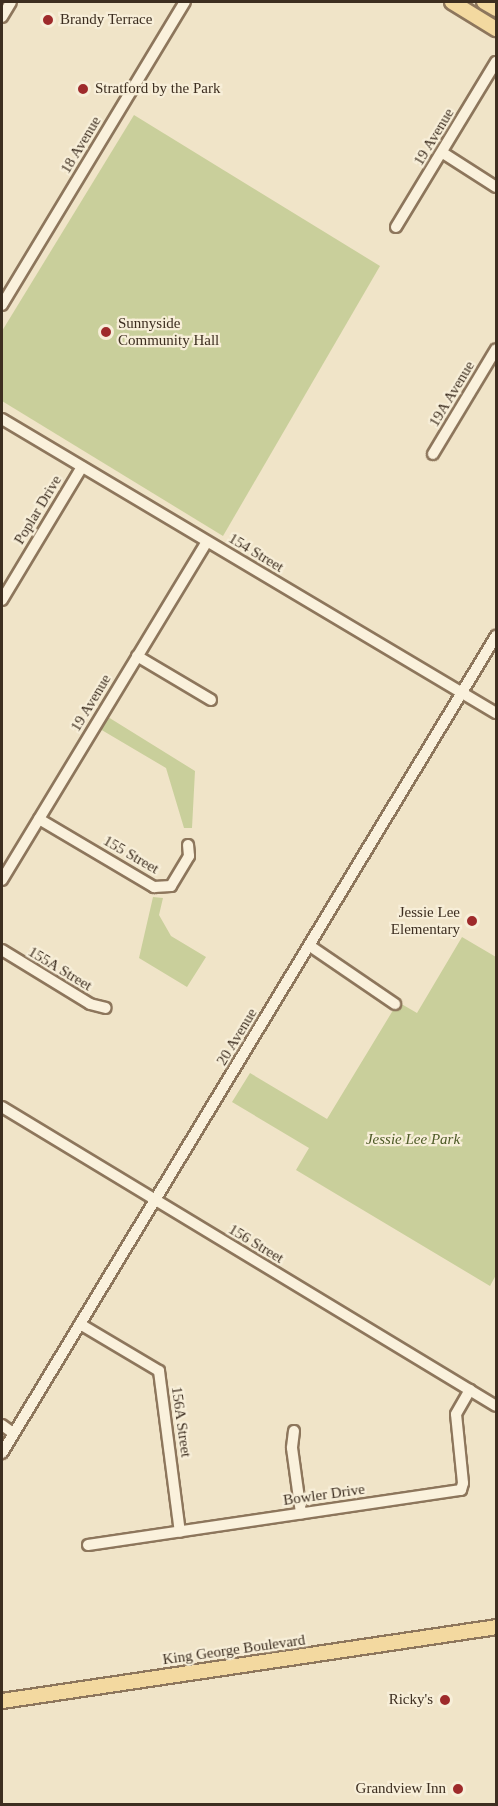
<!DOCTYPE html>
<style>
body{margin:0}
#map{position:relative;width:498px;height:1806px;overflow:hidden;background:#f0e4c8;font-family:Georgia,serif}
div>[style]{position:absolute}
.green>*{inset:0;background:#c9cf9b}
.roads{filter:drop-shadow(2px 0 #8d765c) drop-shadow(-2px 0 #8d765c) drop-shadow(0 2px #8d765c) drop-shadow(0 -2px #8d765c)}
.minor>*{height:10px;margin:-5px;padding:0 5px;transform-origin:5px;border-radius:5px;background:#faf1dc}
.major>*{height:14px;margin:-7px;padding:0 7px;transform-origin:7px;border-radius:7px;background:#f3d9a0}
.dots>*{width:16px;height:16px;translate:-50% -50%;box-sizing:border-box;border:3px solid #f7eed8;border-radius:50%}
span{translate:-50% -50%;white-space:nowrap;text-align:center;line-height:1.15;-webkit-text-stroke:4.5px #f7eed8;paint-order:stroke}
.poi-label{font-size:15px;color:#3d2e20}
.left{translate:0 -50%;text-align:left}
.right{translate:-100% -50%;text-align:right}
.street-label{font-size:15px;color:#3d2e20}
.park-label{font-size:15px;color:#4d5a26;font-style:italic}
.frame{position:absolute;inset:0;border:3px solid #3d2e20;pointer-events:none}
</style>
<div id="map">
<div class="green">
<i style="clip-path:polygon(134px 115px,380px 266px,223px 536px,2px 401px,2px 331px)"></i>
<i style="clip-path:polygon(108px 717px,195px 771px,192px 828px,184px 828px,166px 768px,100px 729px)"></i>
<i style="clip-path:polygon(153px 897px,163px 898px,159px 915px,171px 936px,206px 957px,187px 987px,139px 958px)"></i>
<i style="clip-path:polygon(462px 937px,496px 957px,496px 1275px,490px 1286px,296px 1170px,309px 1148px,232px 1102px,250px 1073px,327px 1119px,398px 1002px,417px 1013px)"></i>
</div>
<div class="roads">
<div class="minor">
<i style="left:2px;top:17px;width:17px;rotate:-59deg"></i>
<i style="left:443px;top:153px;width:63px;rotate:32.7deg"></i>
<i style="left:396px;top:227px;width:193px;rotate:-58.8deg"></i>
<i style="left:2px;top:305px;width:354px;rotate:-58.9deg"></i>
<i style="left:2px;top:419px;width:575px;rotate:30.76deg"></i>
<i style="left:433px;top:454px;width:122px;rotate:-59deg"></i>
<i style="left:2px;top:600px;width:155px;rotate:-59deg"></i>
<i style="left:137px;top:656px;width:86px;rotate:30.7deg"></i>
<i style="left:39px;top:819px;width:134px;rotate:30.6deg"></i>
<i style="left:154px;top:887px;width:17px;rotate:-3deg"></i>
<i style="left:171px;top:886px;width:35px;rotate:-59deg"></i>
<i style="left:189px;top:856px;width:11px;rotate:-95deg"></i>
<i style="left:2px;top:880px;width:395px;rotate:-58.8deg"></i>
<i style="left:310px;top:946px;width:103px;rotate:34.3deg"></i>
<i style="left:2px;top:950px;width:103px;rotate:31.5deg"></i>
<i style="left:90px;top:1004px;width:16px;rotate:14deg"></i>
<i style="left:2px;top:1107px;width:577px;rotate:31.18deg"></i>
<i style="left:80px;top:1324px;width:92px;rotate:30.7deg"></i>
<i style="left:159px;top:1371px;width:162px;rotate:82.6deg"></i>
<i style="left:2px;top:1425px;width:14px;rotate:36deg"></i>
<i style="left:294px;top:1431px;width:17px;rotate:97deg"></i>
<i style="left:292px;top:1448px;width:66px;rotate:82.1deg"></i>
<i style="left:2px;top:1453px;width:955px;rotate:-58.84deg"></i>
<i style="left:88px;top:1545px;width:377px;rotate:-8.4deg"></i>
<i style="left:461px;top:1490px;width:7px;rotate:-74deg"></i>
<i style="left:463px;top:1483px;width:69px;rotate:-95.8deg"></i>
<i style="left:456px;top:1414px;width:28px;rotate:-60deg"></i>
</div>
<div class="major">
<i style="left:452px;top:2px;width:52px;rotate:31.5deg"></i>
<i style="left:484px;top:2px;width:14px;rotate:30deg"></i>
<i style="left:2px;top:1701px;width:500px;rotate:-8.5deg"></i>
</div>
</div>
<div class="dots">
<i style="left:48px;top:20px;background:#9e2a2b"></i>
<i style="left:83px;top:89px;background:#9e2a2b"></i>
<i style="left:106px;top:332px;background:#9e2a2b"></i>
<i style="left:472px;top:921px;background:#9e2a2b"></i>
<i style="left:445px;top:1700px;background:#9e2a2b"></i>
<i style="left:458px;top:1789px;background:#9e2a2b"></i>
</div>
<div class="poi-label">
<span class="left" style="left:60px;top:20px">Brandy Terrace</span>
<span class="left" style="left:95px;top:89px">Stratford by the Park</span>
<span class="left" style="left:118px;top:332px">Sunnyside<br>Community Hall</span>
<span class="right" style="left:460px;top:921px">Jessie Lee<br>Elementary</span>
<span class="right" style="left:433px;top:1700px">Ricky's</span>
<span class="right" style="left:446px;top:1789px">Grandview Inn</span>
</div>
<div class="street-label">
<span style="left:434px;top:137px;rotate:-59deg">19 Avenue</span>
<span style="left:81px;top:145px;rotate:-59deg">18 Avenue</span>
<span style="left:452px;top:394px;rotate:-59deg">19A Avenue</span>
<span style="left:38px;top:510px;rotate:-59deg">Poplar Drive</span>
<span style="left:256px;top:553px;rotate:31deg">154 Street</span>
<span style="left:91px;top:703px;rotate:-59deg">19 Avenue</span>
<span style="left:131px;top:855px;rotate:30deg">155 Street</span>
<span style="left:60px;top:969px;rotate:31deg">155A Street</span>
<span style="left:237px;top:1037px;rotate:-59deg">20 Avenue</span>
<span style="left:256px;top:1244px;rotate:31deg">156 Street</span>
<span style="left:181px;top:1422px;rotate:82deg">156A Street</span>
<span style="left:324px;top:1495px;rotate:-8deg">Bowler Drive</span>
<span style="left:234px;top:1650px;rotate:-8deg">King George Boulevard</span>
</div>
<div class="park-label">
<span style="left:413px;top:1140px">Jessie Lee Park</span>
</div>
<div class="frame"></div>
</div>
